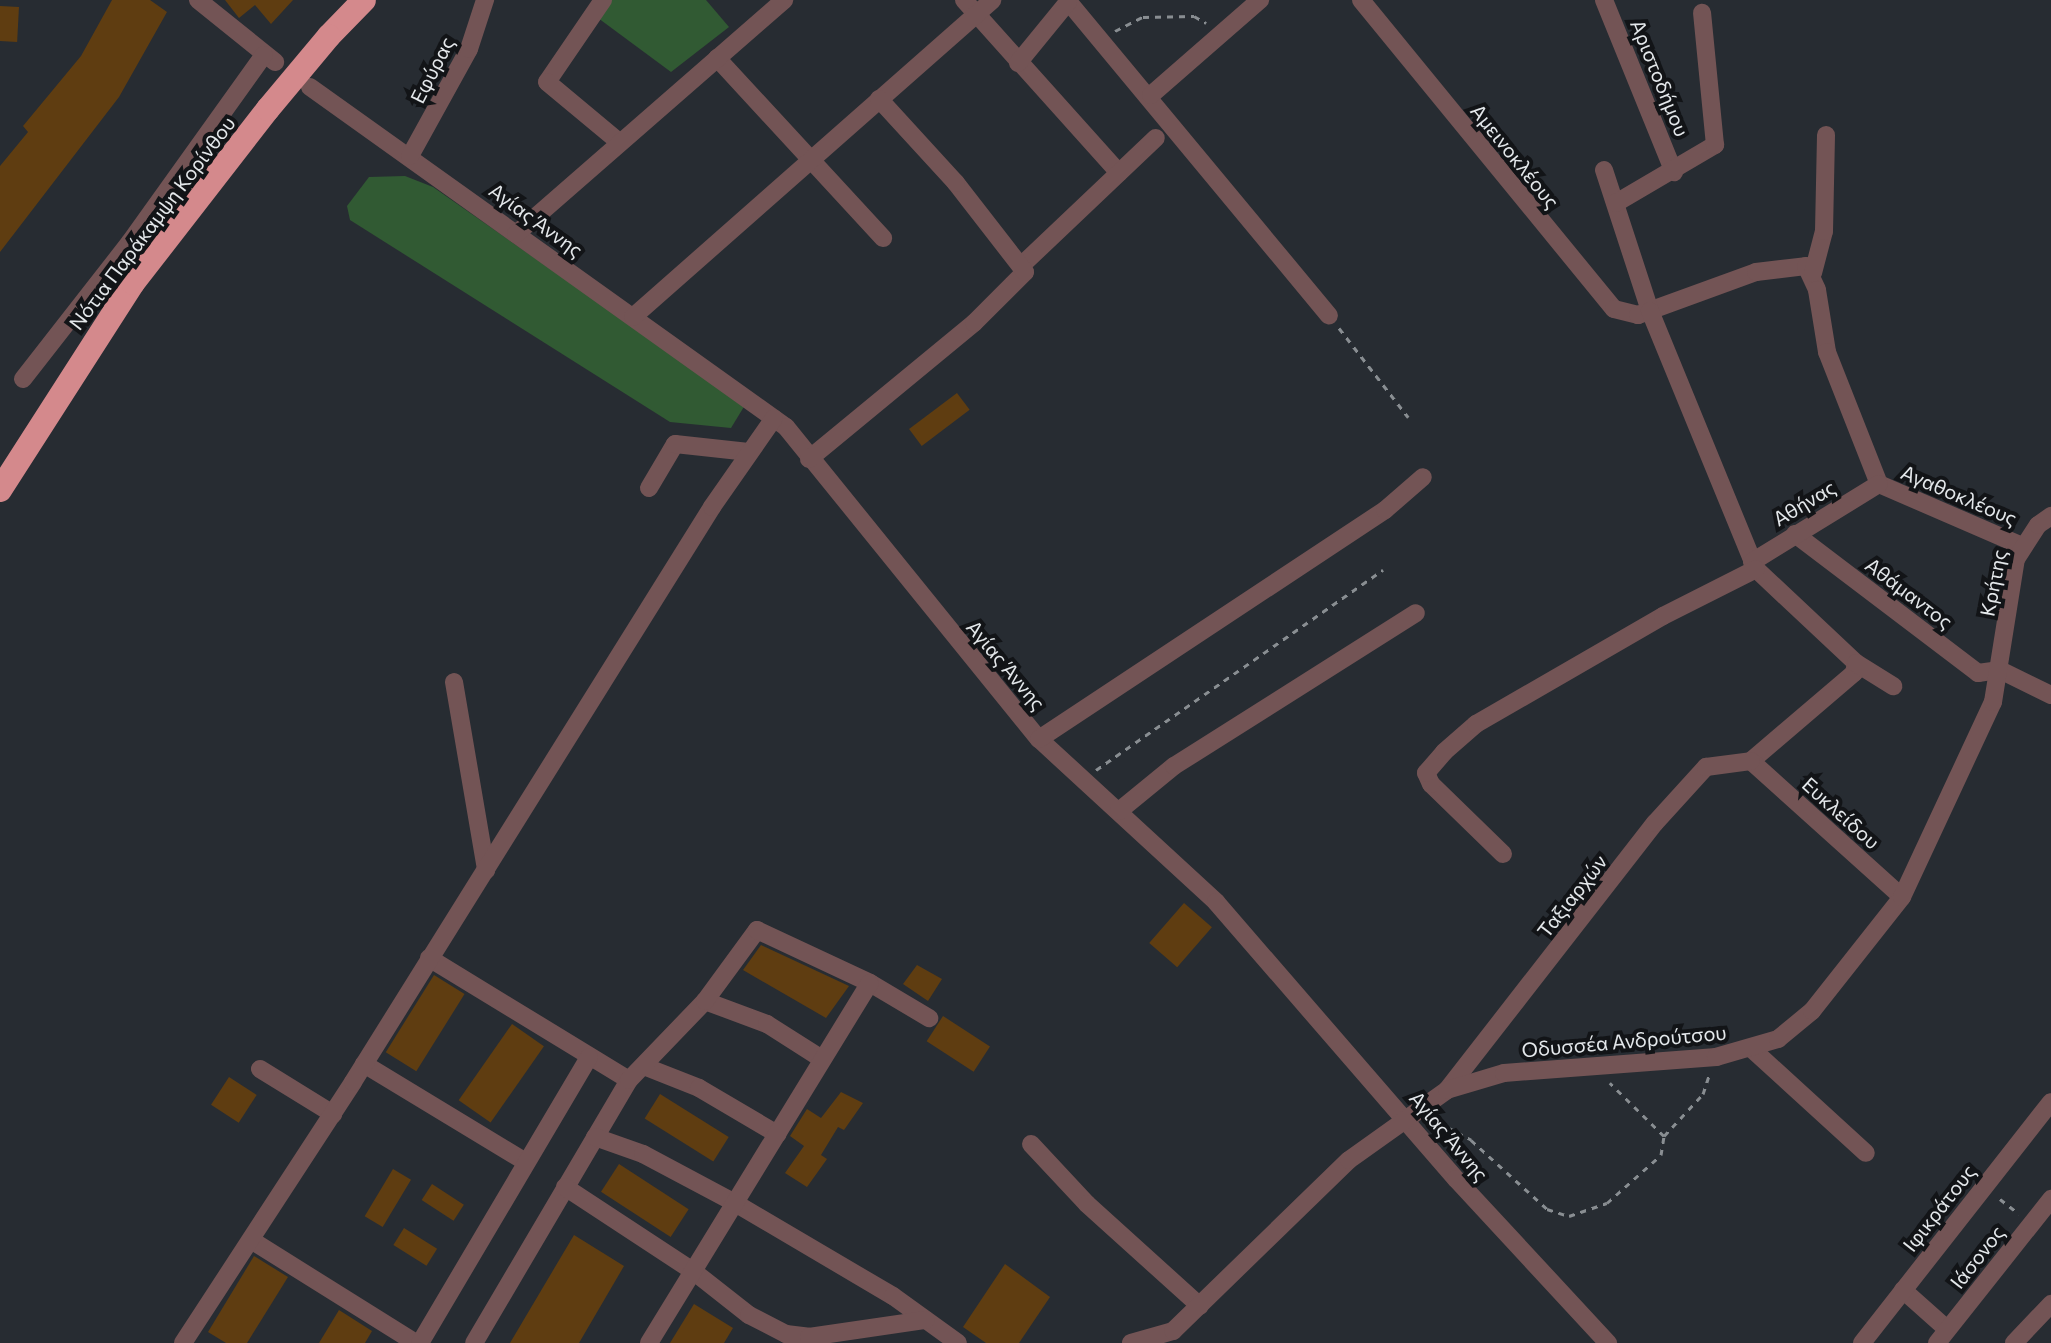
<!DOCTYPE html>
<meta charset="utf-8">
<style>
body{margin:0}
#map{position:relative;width:2051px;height:1343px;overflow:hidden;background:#272c32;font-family:Commissioner,sans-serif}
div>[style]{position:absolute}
.green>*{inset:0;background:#315a33}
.building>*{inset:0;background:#5f3d11;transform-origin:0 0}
.path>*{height:3px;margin-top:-1.5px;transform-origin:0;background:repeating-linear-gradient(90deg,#898e92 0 6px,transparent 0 12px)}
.minor>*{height:18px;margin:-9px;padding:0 9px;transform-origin:9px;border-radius:9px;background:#735455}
.highway>*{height:24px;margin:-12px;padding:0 12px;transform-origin:12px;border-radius:12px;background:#d4898c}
.highway-bridge>*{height:24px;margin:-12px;padding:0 12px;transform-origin:12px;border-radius:12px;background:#d4898c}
span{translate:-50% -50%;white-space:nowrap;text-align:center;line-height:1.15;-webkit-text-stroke:8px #121417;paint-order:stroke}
.street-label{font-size:20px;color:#e4e8eb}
</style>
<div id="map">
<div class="green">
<i style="clip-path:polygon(610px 0,706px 0,729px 27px,671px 72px,598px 18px)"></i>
<i style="clip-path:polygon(405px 176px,433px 187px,745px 405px,731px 428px,670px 422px,350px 220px,347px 206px,369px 177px)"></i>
</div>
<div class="building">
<i style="clip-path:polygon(112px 0,150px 0,167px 12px,119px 97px,0 252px,0 166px,28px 132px,23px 126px,81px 56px)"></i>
<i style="clip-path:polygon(225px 0,293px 0,271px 24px,255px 5px,239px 18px)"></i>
<i style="left:0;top:6px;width:19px;height:35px;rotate:3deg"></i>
<i style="left:957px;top:393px;width:21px;height:60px;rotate:53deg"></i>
<i style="left:1184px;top:903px;width:37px;height:53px;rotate:41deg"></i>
<i style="clip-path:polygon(761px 945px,849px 986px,826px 1018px,743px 970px)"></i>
<i style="clip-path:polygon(917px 965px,942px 979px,928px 1001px,903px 984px)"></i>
<i style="left:434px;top:975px;width:36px;height:91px;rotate:32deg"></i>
<i style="left:943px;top:1016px;width:56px;height:30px;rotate:33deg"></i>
<i style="left:512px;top:1024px;width:39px;height:93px;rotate:35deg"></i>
<i style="left:229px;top:1077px;width:33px;height:33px;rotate:33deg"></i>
<i style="clip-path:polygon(841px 1092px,863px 1103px,844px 1130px,838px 1127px,821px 1155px,827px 1159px,807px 1187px,785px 1173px,804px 1146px,790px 1136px,807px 1109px,821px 1118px)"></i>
<i style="left:660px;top:1094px;width:81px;height:29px;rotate:32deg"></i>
<i style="left:619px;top:1164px;width:83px;height:33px;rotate:33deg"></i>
<i style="left:393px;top:1169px;width:21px;height:55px;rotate:31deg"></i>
<i style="left:432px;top:1184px;width:38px;height:19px;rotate:33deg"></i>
<i style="left:404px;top:1228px;width:39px;height:20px;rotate:32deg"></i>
<i style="clip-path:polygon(574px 1235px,624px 1266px,579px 1343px,510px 1343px)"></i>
<i style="clip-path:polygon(254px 1256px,288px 1277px,247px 1343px,226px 1343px,208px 1332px)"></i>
<i style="clip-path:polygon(1005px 1264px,1050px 1297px,1019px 1343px,986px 1343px,963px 1327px)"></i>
<i style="clip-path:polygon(694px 1304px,733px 1328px,724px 1343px,670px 1343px)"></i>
<i style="clip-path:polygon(339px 1310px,372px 1331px,365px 1343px,319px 1343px)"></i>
</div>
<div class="path">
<i style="left:1115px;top:31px;width:31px;rotate:-27deg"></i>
<i style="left:1143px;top:17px;width:51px;rotate:-1.1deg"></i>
<i style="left:1194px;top:16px;width:14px;rotate:30deg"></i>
<i style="left:1339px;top:328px;width:113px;rotate:52.2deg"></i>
<i style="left:1096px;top:770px;width:350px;rotate:-34.9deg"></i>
<i style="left:1436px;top:1121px;width:40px;rotate:28deg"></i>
<i style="left:1471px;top:1140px;width:103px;rotate:42.2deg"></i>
<i style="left:1547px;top:1209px;width:23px;rotate:18deg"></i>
<i style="left:1569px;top:1216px;width:40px;rotate:-18.9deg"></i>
<i style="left:1607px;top:1203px;width:72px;rotate:-41.6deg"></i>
<i style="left:1661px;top:1155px;width:19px;rotate:-81deg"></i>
<i style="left:1664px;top:1136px;width:76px;rotate:-135.5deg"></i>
<i style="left:1664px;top:1136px;width:57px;rotate:-47.1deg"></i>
<i style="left:1703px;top:1094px;width:19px;rotate:-72deg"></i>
<i style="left:2000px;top:1199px;width:24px;rotate:38deg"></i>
</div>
<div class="minor">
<i style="left:198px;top:0;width:99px;rotate:38.8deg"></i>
<i style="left:603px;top:0;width:99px;rotate:124.3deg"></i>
<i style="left:547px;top:82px;width:94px;rotate:39.8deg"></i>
<i style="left:964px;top:0;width:232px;rotate:48.1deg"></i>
<i style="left:1067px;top:0;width:410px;rotate:50.3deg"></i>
<i style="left:1361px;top:0;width:399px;rotate:50.7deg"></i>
<i style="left:1614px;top:309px;width:25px;rotate:14deg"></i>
<i style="left:1638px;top:315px;width:126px;rotate:-20deg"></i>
<i style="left:1756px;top:272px;width:50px;rotate:-6.8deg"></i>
<i style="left:1806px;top:266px;width:26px;rotate:65deg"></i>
<i style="left:1817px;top:290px;width:63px;rotate:80.8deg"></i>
<i style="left:1827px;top:352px;width:142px;rotate:68.5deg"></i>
<i style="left:1604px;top:0;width:186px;rotate:67.9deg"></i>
<i style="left:717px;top:58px;width:245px;rotate:47.3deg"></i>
<i style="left:1018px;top:63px;width:79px;rotate:-50.7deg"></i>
<i style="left:310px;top:87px;width:585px;rotate:35.54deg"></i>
<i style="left:786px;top:427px;width:402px;rotate:51deg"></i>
<i style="left:1039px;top:739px;width:241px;rotate:42.6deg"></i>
<i style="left:1216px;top:902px;width:367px;rotate:49.1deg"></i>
<i style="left:1456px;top:1179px;width:224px;rotate:47.2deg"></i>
<i style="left:1151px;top:95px;width:145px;rotate:-41.1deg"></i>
<i style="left:410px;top:156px;width:122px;rotate:-61.1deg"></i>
<i style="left:469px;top:49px;width:52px;rotate:-71.9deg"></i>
<i style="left:1604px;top:170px;width:148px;rotate:71.9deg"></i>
<i style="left:1650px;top:311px;width:279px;rotate:67.7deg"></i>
<i style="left:1756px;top:569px;width:137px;rotate:43.2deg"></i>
<i style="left:1856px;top:663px;width:10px;rotate:101deg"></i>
<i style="left:1854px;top:673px;width:135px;rotate:139.5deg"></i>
<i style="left:1616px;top:203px;width:115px;rotate:-30.4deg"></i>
<i style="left:1715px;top:145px;width:133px;rotate:-95.6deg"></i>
<i style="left:516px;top:234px;width:356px;rotate:-41.1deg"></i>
<i style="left:1023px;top:264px;width:183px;rotate:-43.5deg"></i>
<i style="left:1813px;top:273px;width:43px;rotate:-75.3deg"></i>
<i style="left:1824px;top:231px;width:96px;rotate:-88.8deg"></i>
<i style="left:633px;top:317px;width:479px;rotate:-41.4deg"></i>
<i style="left:23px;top:379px;width:174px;rotate:-52deg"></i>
<i style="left:130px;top:242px;width:230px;rotate:-54.4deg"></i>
<i style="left:809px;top:459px;width:214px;rotate:-39.5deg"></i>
<i style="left:974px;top:323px;width:72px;rotate:-45deg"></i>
<i style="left:1025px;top:272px;width:113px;rotate:-127.8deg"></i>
<i style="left:956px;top:183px;width:114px;rotate:-132.5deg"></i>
<i style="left:1879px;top:484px;width:156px;rotate:23.4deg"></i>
<i style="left:649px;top:488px;width:51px;rotate:-59.4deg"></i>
<i style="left:675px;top:444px;width:74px;rotate:6.2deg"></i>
<i style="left:1795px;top:534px;width:230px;rotate:37.2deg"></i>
<i style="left:1978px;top:673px;width:22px;rotate:-8deg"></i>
<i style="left:1752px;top:562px;width:149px;rotate:-31.6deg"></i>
<i style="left:1856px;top:663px;width:44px;rotate:31.9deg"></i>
<i style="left:2000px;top:670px;width:57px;rotate:26.1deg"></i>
<i style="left:454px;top:682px;width:191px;rotate:80.3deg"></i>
<i style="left:1039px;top:739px;width:415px;rotate:-33.5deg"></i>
<i style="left:1385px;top:510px;width:50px;rotate:-41deg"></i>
<i style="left:1751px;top:761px;width:203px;rotate:42deg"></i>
<i style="left:1119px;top:811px;width:71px;rotate:-39.3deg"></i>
<i style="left:1174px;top:766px;width:286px;rotate:-32.3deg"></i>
<i style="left:1503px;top:854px;width:100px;rotate:-135.8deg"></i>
<i style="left:1431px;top:784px;width:12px;rotate:-114deg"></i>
<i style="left:1426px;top:773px;width:28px;rotate:-49deg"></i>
<i style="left:1444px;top:752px;width:43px;rotate:-41.2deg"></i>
<i style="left:1476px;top:724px;width:216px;rotate:-30deg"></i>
<i style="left:1663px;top:616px;width:104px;rotate:-26.8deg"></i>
<i style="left:429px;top:958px;width:234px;rotate:31.4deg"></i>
<i style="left:629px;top:1080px;width:305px;rotate:120.5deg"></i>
<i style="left:705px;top:1001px;width:66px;rotate:20.4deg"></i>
<i style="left:767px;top:1024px;width:65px;rotate:32.5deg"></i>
<i style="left:1752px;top:1049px;width:154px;rotate:42.4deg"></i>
<i style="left:364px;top:1064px;width:189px;rotate:31.2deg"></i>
<i style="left:646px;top:1067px;width:57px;rotate:21.6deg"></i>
<i style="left:699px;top:1088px;width:91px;rotate:30.5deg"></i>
<i style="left:260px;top:1069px;width:86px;rotate:31.7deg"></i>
<i style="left:629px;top:1080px;width:110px;rotate:-46.1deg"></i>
<i style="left:705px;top:1001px;width:88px;rotate:-53.8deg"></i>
<i style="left:757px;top:930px;width:125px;rotate:25.1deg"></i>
<i style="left:870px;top:983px;width:69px;rotate:30.7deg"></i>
<i style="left:1447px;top:1090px;width:338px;rotate:-52.1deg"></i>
<i style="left:1655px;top:823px;width:76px;rotate:-47.7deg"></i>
<i style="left:1706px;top:767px;width:45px;rotate:-7.6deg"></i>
<i style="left:595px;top:1137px;width:51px;rotate:19.5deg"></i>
<i style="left:643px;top:1154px;width:104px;rotate:28deg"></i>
<i style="left:735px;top:1203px;width:183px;rotate:30.5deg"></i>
<i style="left:893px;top:1296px;width:80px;rotate:35.9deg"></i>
<i style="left:1031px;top:1144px;width:82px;rotate:47deg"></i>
<i style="left:1087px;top:1204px;width:152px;rotate:42.1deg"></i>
<i style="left:565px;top:1187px;width:153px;rotate:33.3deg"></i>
<i style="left:693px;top:1271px;width:71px;rotate:38.2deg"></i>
<i style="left:749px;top:1315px;width:42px;rotate:27.2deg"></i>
<i style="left:786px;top:1334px;width:23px;rotate:7deg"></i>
<i style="left:809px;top:1337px;width:118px;rotate:-8.3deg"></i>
<i style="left:251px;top:1240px;width:195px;rotate:32deg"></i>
<i style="left:1903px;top:1290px;width:59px;rotate:41.6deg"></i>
<i style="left:183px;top:1343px;width:311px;rotate:-56.9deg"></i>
<i style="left:353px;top:1082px;width:678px;rotate:-58.02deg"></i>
<i style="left:712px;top:507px;width:108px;rotate:-55.1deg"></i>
<i style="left:420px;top:1343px;width:332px;rotate:-59.4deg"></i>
<i style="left:649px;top:1343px;width:422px;rotate:-58.5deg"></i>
<i style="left:1131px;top:1343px;width:44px;rotate:-15.9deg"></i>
<i style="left:1173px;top:1331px;width:245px;rotate:-44.2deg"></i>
<i style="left:1349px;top:1160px;width:120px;rotate:-35.5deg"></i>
<i style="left:1447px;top:1090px;width:59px;rotate:-16.6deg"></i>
<i style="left:1504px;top:1073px;width:213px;rotate:-4.3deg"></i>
<i style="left:1716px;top:1057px;width:65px;rotate:-16.2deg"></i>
<i style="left:1778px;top:1039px;width:44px;rotate:-39.5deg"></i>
<i style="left:1812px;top:1011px;width:145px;rotate:-51.7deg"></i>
<i style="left:1902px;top:897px;width:215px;rotate:-65deg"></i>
<i style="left:1993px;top:702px;width:145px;rotate:-80.9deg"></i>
<i style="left:2016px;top:559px;width:40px;rotate:-57.1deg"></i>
<i style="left:2038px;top:525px;width:16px;rotate:-35deg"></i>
<i style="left:1862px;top:1343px;width:306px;rotate:-51.9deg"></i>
<i style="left:1937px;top:1343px;width:184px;rotate:-51.6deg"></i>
<i style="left:2014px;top:1343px;width:54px;rotate:-46.5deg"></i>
</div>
<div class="highway">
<i style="left:329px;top:36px;width:50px;rotate:-45.8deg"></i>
<i style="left:0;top:490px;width:246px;rotate:-57.3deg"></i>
<i style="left:133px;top:283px;width:220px;rotate:-52.2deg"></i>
</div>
<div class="highway-bridge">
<i style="left:268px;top:109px;width:95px;rotate:-50.1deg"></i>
</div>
<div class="street-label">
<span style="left:432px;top:70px;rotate:-63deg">Εφύρας</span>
<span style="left:1660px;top:78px;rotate:68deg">Αριστοδήμου</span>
<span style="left:1515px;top:156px;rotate:51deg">Αμεινοκλέους</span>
<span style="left:536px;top:220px;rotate:36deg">Αγίας Άννης</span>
<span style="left:152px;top:223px;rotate:-53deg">Νότια Παράκαμψη Κορίνθου</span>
<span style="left:1959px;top:495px;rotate:23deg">Αγαθοκλέους</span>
<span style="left:1804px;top:503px;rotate:-31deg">Αθήνας</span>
<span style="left:1993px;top:583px;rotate:-79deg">Κρήτης</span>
<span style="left:1909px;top:593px;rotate:37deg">Αθάμαντος</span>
<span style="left:1006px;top:665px;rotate:50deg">Αγίας Άννης</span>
<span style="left:1841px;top:813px;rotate:42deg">Ευκλείδου</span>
<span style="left:1572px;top:896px;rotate:-52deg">Ταξιαρχών</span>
<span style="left:1624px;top:1041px;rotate:-5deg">Οδυσσέα Ανδρούτσου</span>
<span style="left:1449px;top:1136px;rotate:50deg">Αγίας Άννης</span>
<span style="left:1939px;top:1208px;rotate:-52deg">Ιφικράτους</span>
<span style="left:1977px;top:1257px;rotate:-52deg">Ιάσονος</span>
</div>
</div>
